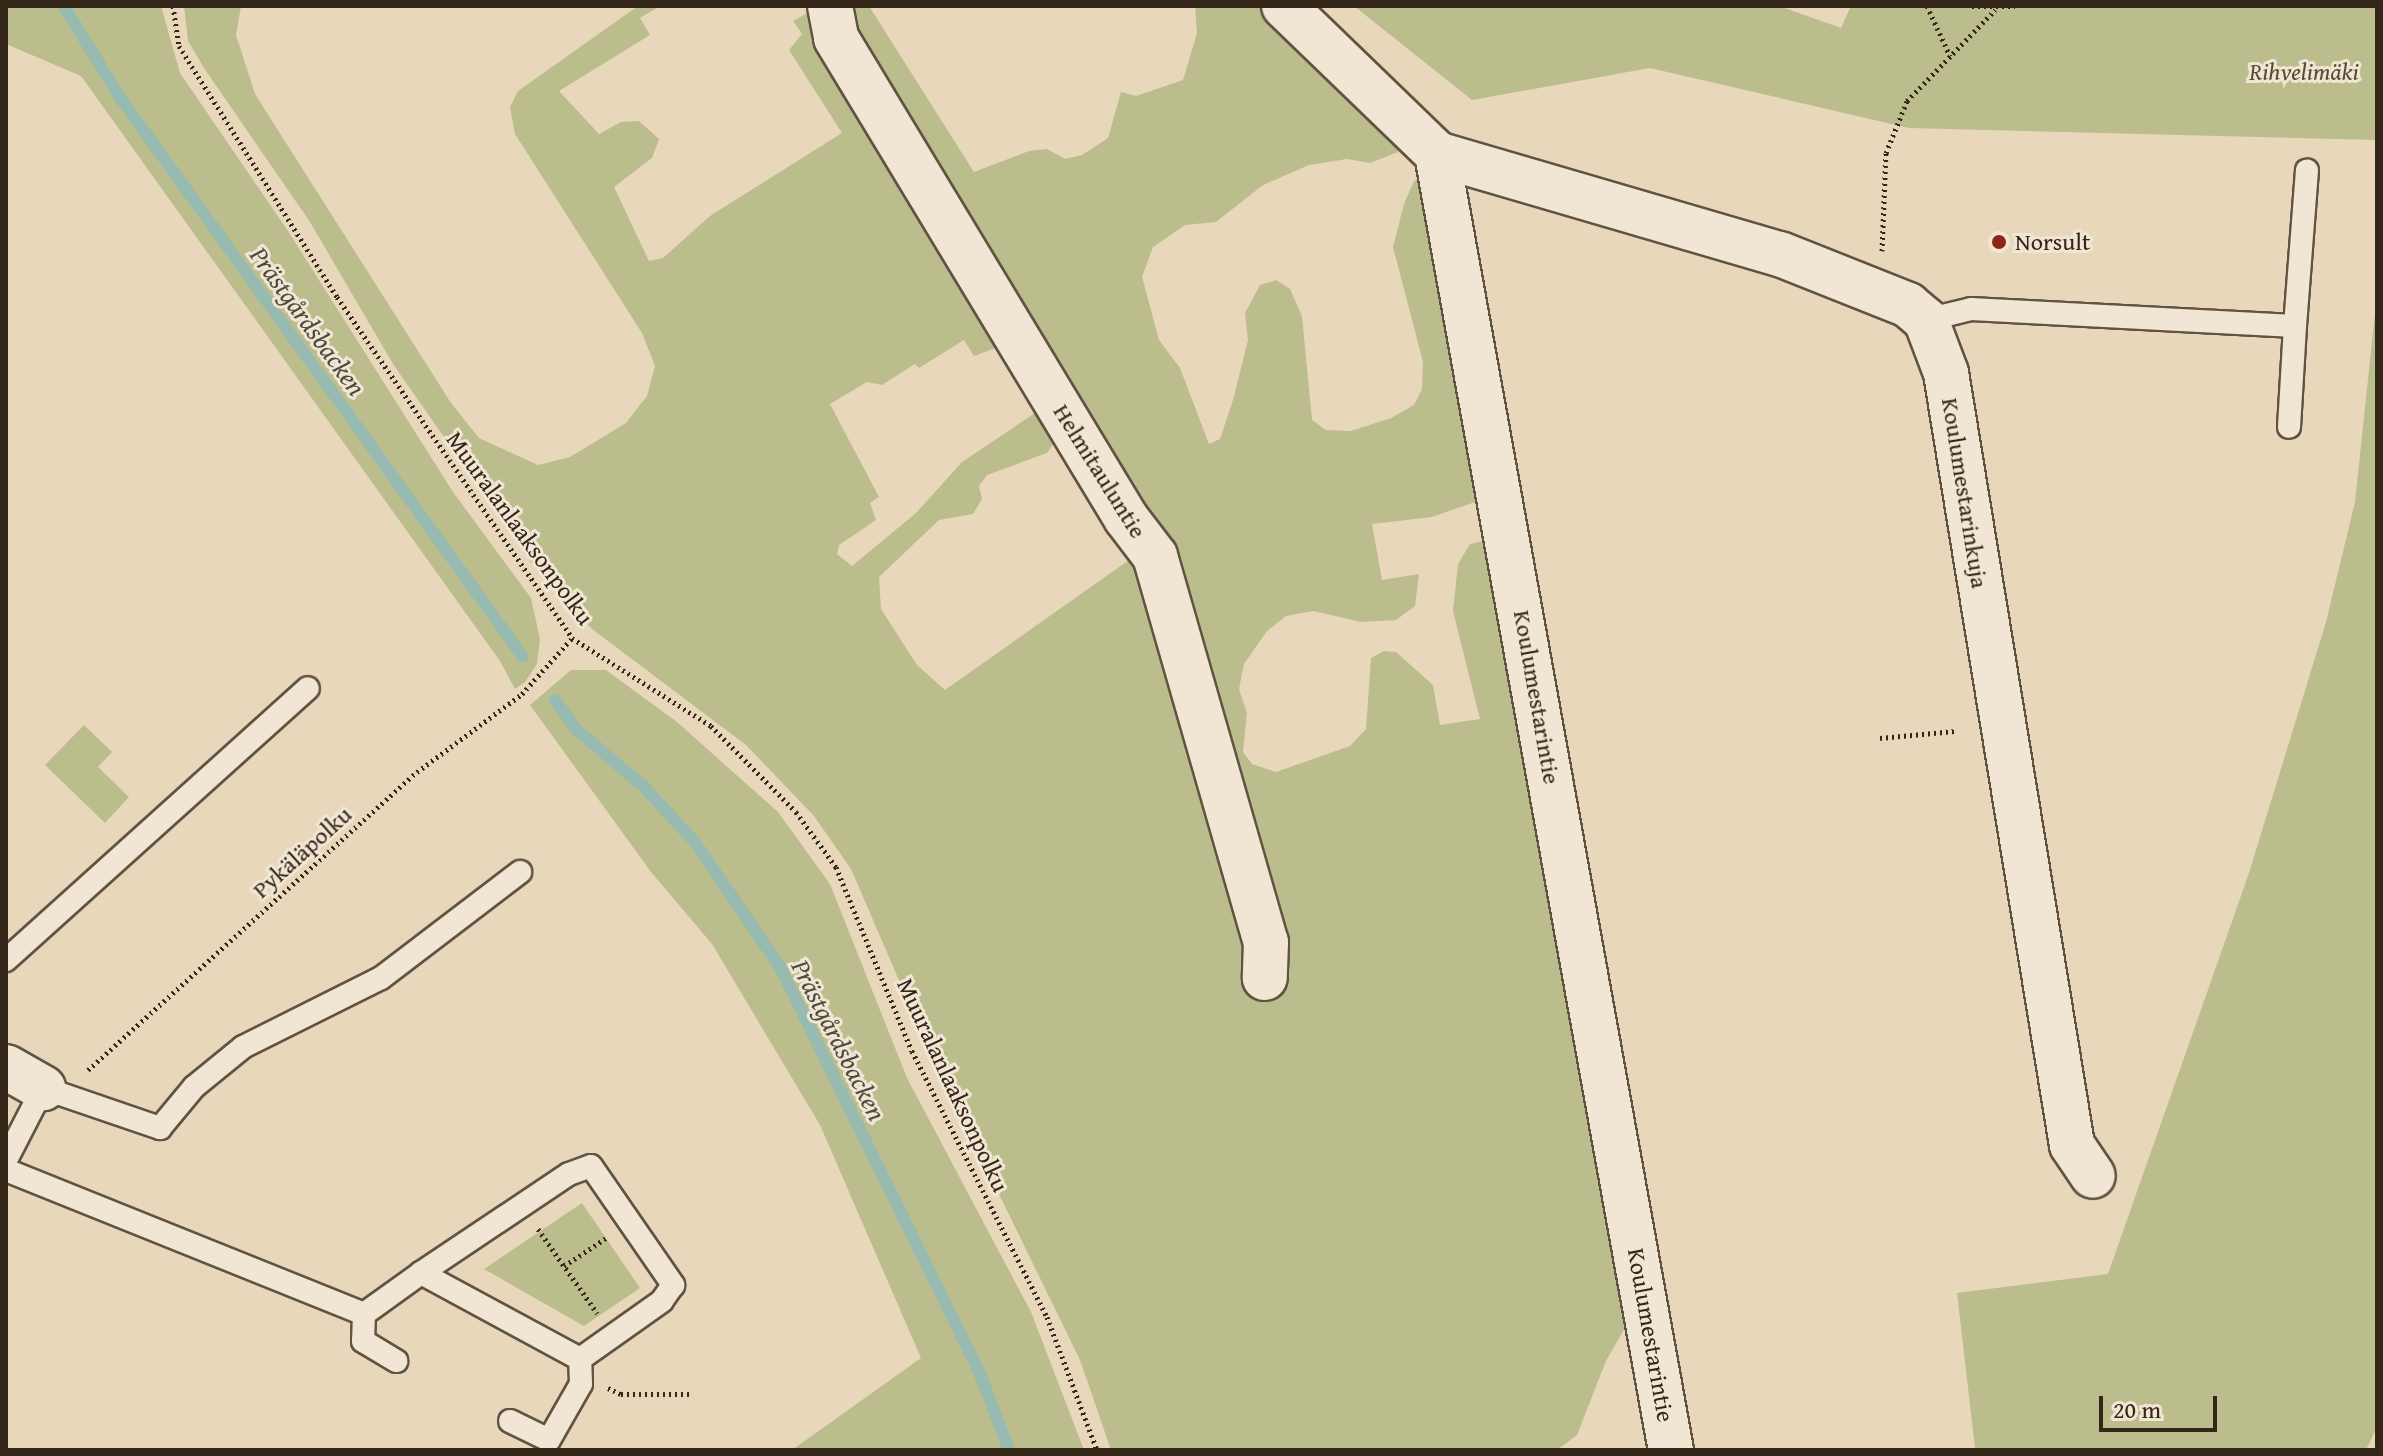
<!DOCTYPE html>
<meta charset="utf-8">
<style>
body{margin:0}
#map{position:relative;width:2383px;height:1456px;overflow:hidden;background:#e9d7bc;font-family:"Gentium Book Plus",serif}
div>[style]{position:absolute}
.green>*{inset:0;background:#bbbd8d}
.stream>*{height:12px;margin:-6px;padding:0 6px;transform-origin:6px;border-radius:6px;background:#97bab1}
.path>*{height:5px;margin-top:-2.5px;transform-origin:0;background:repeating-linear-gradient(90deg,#342719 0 2px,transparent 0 6px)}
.roads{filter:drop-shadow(2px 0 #615342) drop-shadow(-2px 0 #615342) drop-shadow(0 2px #615342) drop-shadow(0 -2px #615342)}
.service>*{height:22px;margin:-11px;padding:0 11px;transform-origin:11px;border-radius:11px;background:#f1e5d3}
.minor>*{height:44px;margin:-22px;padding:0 22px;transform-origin:22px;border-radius:22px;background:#f1e5d3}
.dots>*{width:22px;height:22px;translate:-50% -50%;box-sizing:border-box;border:4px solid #f1e5d3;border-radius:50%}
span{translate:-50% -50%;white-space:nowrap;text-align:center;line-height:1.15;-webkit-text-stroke:6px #f1e5d3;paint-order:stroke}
.park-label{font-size:24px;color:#564c36;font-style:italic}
.poi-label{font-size:24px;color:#342719}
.left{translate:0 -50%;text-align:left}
.street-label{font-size:24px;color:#342719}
.water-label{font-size:26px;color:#4d4c3f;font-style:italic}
.frame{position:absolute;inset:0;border:8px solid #342719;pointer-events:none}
.scale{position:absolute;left:2099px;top:1396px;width:118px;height:36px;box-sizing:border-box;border:4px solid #342719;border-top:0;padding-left:10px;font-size:24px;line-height:28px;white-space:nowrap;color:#342719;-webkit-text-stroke:6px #f1e5d3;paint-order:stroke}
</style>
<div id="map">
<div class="green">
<i style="clip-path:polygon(6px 6px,161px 6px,180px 73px,288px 231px,453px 492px,531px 598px,540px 639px,537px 664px,525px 682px,515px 689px,500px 661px,81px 76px,6px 44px)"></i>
<i style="clip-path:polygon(184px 6px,241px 6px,236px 35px,255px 94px,451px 403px,479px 438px,538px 465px,570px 457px,626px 423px,647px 396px,655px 366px,642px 333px,515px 134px,510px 107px,518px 91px,638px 6px,660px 6px,640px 18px,650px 35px,559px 91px,599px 134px,621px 122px,639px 121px,659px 139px,652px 158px,614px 187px,649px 261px,663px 258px,710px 216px,842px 133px,789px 50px,802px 34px,793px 21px,811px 11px,1001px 346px,974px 356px,964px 340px,919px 368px,915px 364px,882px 385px,867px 382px,830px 404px,879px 497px,870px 503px,876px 520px,839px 545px,837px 554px,852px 566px,916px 513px,962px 462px,1035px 413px,1054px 443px,1047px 453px,987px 475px,979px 486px,982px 499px,973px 514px,939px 520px,879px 577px,881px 609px,917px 665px,945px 690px,1139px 553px,1167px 554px,852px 28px,850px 18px,857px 6px,869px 6px,974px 172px,1029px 151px,1047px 149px,1065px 159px,1082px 155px,1108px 138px,1121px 92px,1136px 96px,1183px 80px,1197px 33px,1195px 6px,1265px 6px,1399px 139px,1398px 152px,1370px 163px,1347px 159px,1309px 165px,1263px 185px,1216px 222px,1185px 225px,1153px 247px,1142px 277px,1159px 340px,1180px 368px,1209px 444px,1220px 439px,1233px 400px,1248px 340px,1245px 313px,1260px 285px,1276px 280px,1290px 289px,1302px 316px,1312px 420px,1326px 430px,1351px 431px,1391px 418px,1414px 405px,1422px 389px,1423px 362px,1393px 247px,1404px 204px,1414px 181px,1424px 174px,1488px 479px,1475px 502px,1432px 517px,1372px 524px,1382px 580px,1419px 574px,1415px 606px,1396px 620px,1361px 622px,1313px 611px,1286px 616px,1267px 631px,1244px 664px,1239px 689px,1247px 713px,1243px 752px,1252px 764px,1276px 772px,1350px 746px,1366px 729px,1371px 658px,1384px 651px,1396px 652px,1433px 685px,1440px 725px,1480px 719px,1453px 611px,1458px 564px,1470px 544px,1488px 540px,1631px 1317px,1606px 1361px,1577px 1435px,1557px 1450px,1111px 1450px,1080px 1360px,933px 1059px,851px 869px,814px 816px,746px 745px,592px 629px,536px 569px,393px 364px,310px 222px,204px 68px,188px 41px)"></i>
<i style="clip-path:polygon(1354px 6px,1779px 6px,1841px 28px,1851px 6px,2377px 6px,2377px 140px,1909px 128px,1650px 68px,1472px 100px)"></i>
<i style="clip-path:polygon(2377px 294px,2377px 1427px,2366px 1450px,1975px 1448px,1957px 1293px,2108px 1274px,2249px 873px,2326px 622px,2355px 502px)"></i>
<i style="clip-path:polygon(571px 670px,606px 670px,677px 722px,778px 812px,830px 884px,907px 1078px,1031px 1312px,1084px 1450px,792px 1450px,921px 1358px,820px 1125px,712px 944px,651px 872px,530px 705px)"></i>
<i style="clip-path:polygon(84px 725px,112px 752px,98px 767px,129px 797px,105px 823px,45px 765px)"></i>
<i style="clip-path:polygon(582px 1203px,640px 1288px,584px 1326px,484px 1269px)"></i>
</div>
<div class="stream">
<i style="left:64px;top:6px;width:105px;rotate:58.6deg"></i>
<i style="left:119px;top:96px;width:691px;rotate:54.24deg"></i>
<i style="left:555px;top:700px;width:34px;rotate:54deg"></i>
<i style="left:575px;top:728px;width:91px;rotate:40.5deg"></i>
<i style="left:644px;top:787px;width:75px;rotate:47.2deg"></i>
<i style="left:695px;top:842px;width:151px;rotate:55.8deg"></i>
<i style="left:780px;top:967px;width:453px;rotate:63.8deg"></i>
<i style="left:980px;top:1374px;width:81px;rotate:69.1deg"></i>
</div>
<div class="path">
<i style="left:173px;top:6px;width:40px;rotate:81.5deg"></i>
<i style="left:179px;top:46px;width:297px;rotate:57.8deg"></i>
<i style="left:337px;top:297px;width:414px;rotate:55.4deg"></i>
<i style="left:572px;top:638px;width:165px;rotate:32.3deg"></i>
<i style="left:711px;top:726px;width:121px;rotate:45.3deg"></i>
<i style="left:796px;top:812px;width:68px;rotate:54deg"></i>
<i style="left:836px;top:867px;width:199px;rotate:67.6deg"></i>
<i style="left:912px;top:1051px;width:298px;rotate:63.1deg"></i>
<i style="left:1047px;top:1317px;width:142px;rotate:69.4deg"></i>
<i style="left:1927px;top:6px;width:55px;rotate:65.3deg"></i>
<i style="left:1972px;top:6px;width:43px"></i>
<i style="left:1882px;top:251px;width:98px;rotate:-87.7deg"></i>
<i style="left:1886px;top:153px;width:56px;rotate:-68deg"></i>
<i style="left:1907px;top:101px;width:127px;rotate:-46deg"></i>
<i style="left:1880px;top:738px;width:75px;rotate:-5.3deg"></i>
<i style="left:88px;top:1070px;width:444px;rotate:-42.2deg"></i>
<i style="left:417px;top:772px;width:131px;rotate:-36.6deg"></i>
<i style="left:522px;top:694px;width:75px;rotate:-48.2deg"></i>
<i style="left:538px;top:1229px;width:103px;rotate:54.9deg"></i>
<i style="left:564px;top:1266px;width:50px;rotate:-33.7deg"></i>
<i style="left:608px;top:1388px;width:14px;rotate:25deg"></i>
<i style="left:621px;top:1394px;width:69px"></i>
</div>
<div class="roads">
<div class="service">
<i style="left:1926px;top:320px;width:46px;rotate:-13.7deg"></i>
<i style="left:1971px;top:309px;width:324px;rotate:3deg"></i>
<i style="left:2295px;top:326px;width:101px;rotate:93.4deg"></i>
<i style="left:2295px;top:326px;width:156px;rotate:-85.6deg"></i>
<i style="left:6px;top:960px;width:406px;rotate:-42deg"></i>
<i style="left:6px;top:1160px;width:81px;rotate:-62.8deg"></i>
<i style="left:43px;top:1088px;width:124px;rotate:18.9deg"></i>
<i style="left:160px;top:1128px;width:53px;rotate:-50.3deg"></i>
<i style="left:194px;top:1087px;width:63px;rotate:-39.2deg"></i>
<i style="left:243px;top:1047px;width:154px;rotate:-26.6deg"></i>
<i style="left:381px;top:978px;width:175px;rotate:-37.3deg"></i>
<i style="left:6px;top:1170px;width:386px;rotate:21.9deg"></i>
<i style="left:364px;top:1314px;width:70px;rotate:-35.7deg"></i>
<i style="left:421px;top:1273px;width:178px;rotate:-33.8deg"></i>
<i style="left:569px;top:1174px;width:23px;rotate:-20deg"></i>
<i style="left:591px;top:1166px;width:145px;rotate:55.4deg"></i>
<i style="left:673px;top:1285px;width:19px;rotate:125deg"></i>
<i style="left:662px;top:1301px;width:100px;rotate:144.7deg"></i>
<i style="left:580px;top:1359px;width:181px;rotate:-151.6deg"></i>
<i style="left:364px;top:1314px;width:27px;rotate:92deg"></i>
<i style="left:363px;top:1341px;width:39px;rotate:31deg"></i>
<i style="left:510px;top:1421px;width:43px;rotate:26deg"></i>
<i style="left:549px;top:1440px;width:64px;rotate:-60.3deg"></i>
<i style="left:581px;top:1384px;width:25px;rotate:-92deg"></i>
</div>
<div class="minor">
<i style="left:830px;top:6px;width:33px;rotate:79deg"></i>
<i style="left:836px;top:38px;width:561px;rotate:58.86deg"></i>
<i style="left:1126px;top:518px;width:48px;rotate:52.7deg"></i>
<i style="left:1155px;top:556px;width:402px;rotate:74deg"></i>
<i style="left:1266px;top:942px;width:36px;rotate:92deg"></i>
<i style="left:1284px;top:6px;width:213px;rotate:44deg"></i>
<i style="left:1437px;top:154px;width:1317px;rotate:79.77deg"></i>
<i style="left:1437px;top:154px;width:357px;rotate:16.3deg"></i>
<i style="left:1780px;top:254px;width:138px;rotate:21.7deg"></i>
<i style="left:1908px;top:305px;width:23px;rotate:40deg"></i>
<i style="left:1926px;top:320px;width:57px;rotate:69.3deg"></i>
<i style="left:1946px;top:373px;width:782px;rotate:80.73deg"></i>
<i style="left:2072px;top:1145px;width:37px;rotate:56deg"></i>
<i style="left:6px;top:1067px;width:43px;rotate:29.6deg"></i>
</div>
</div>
<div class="dots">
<i style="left:1999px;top:242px;background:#8f2418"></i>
</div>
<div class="park-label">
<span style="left:2304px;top:72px">Rihvelimäki</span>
</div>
<div class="poi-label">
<span class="left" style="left:2015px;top:242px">Norsult</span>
</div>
<div class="street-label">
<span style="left:1100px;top:471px;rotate:58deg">Helmitauluntie</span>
<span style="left:1965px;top:493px;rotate:81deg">Koulumestarinkuja</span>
<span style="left:520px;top:528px;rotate:54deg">Muuralanlaaksonpolku</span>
<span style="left:1537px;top:697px;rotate:80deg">Koulumestarintie</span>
<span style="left:302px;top:852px;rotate:-42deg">Pykäläpolku</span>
<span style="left:953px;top:1085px;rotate:65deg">Muuralanlaaksonpolku</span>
<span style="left:1651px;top:1335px;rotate:80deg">Koulumestarintie</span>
</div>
<div class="water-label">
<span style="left:308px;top:321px;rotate:54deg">Prästgårdsbacken</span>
<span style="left:839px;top:1040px;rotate:63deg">Prästgårdsbacken</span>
</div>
<div class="frame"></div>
<div class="scale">20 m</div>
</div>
